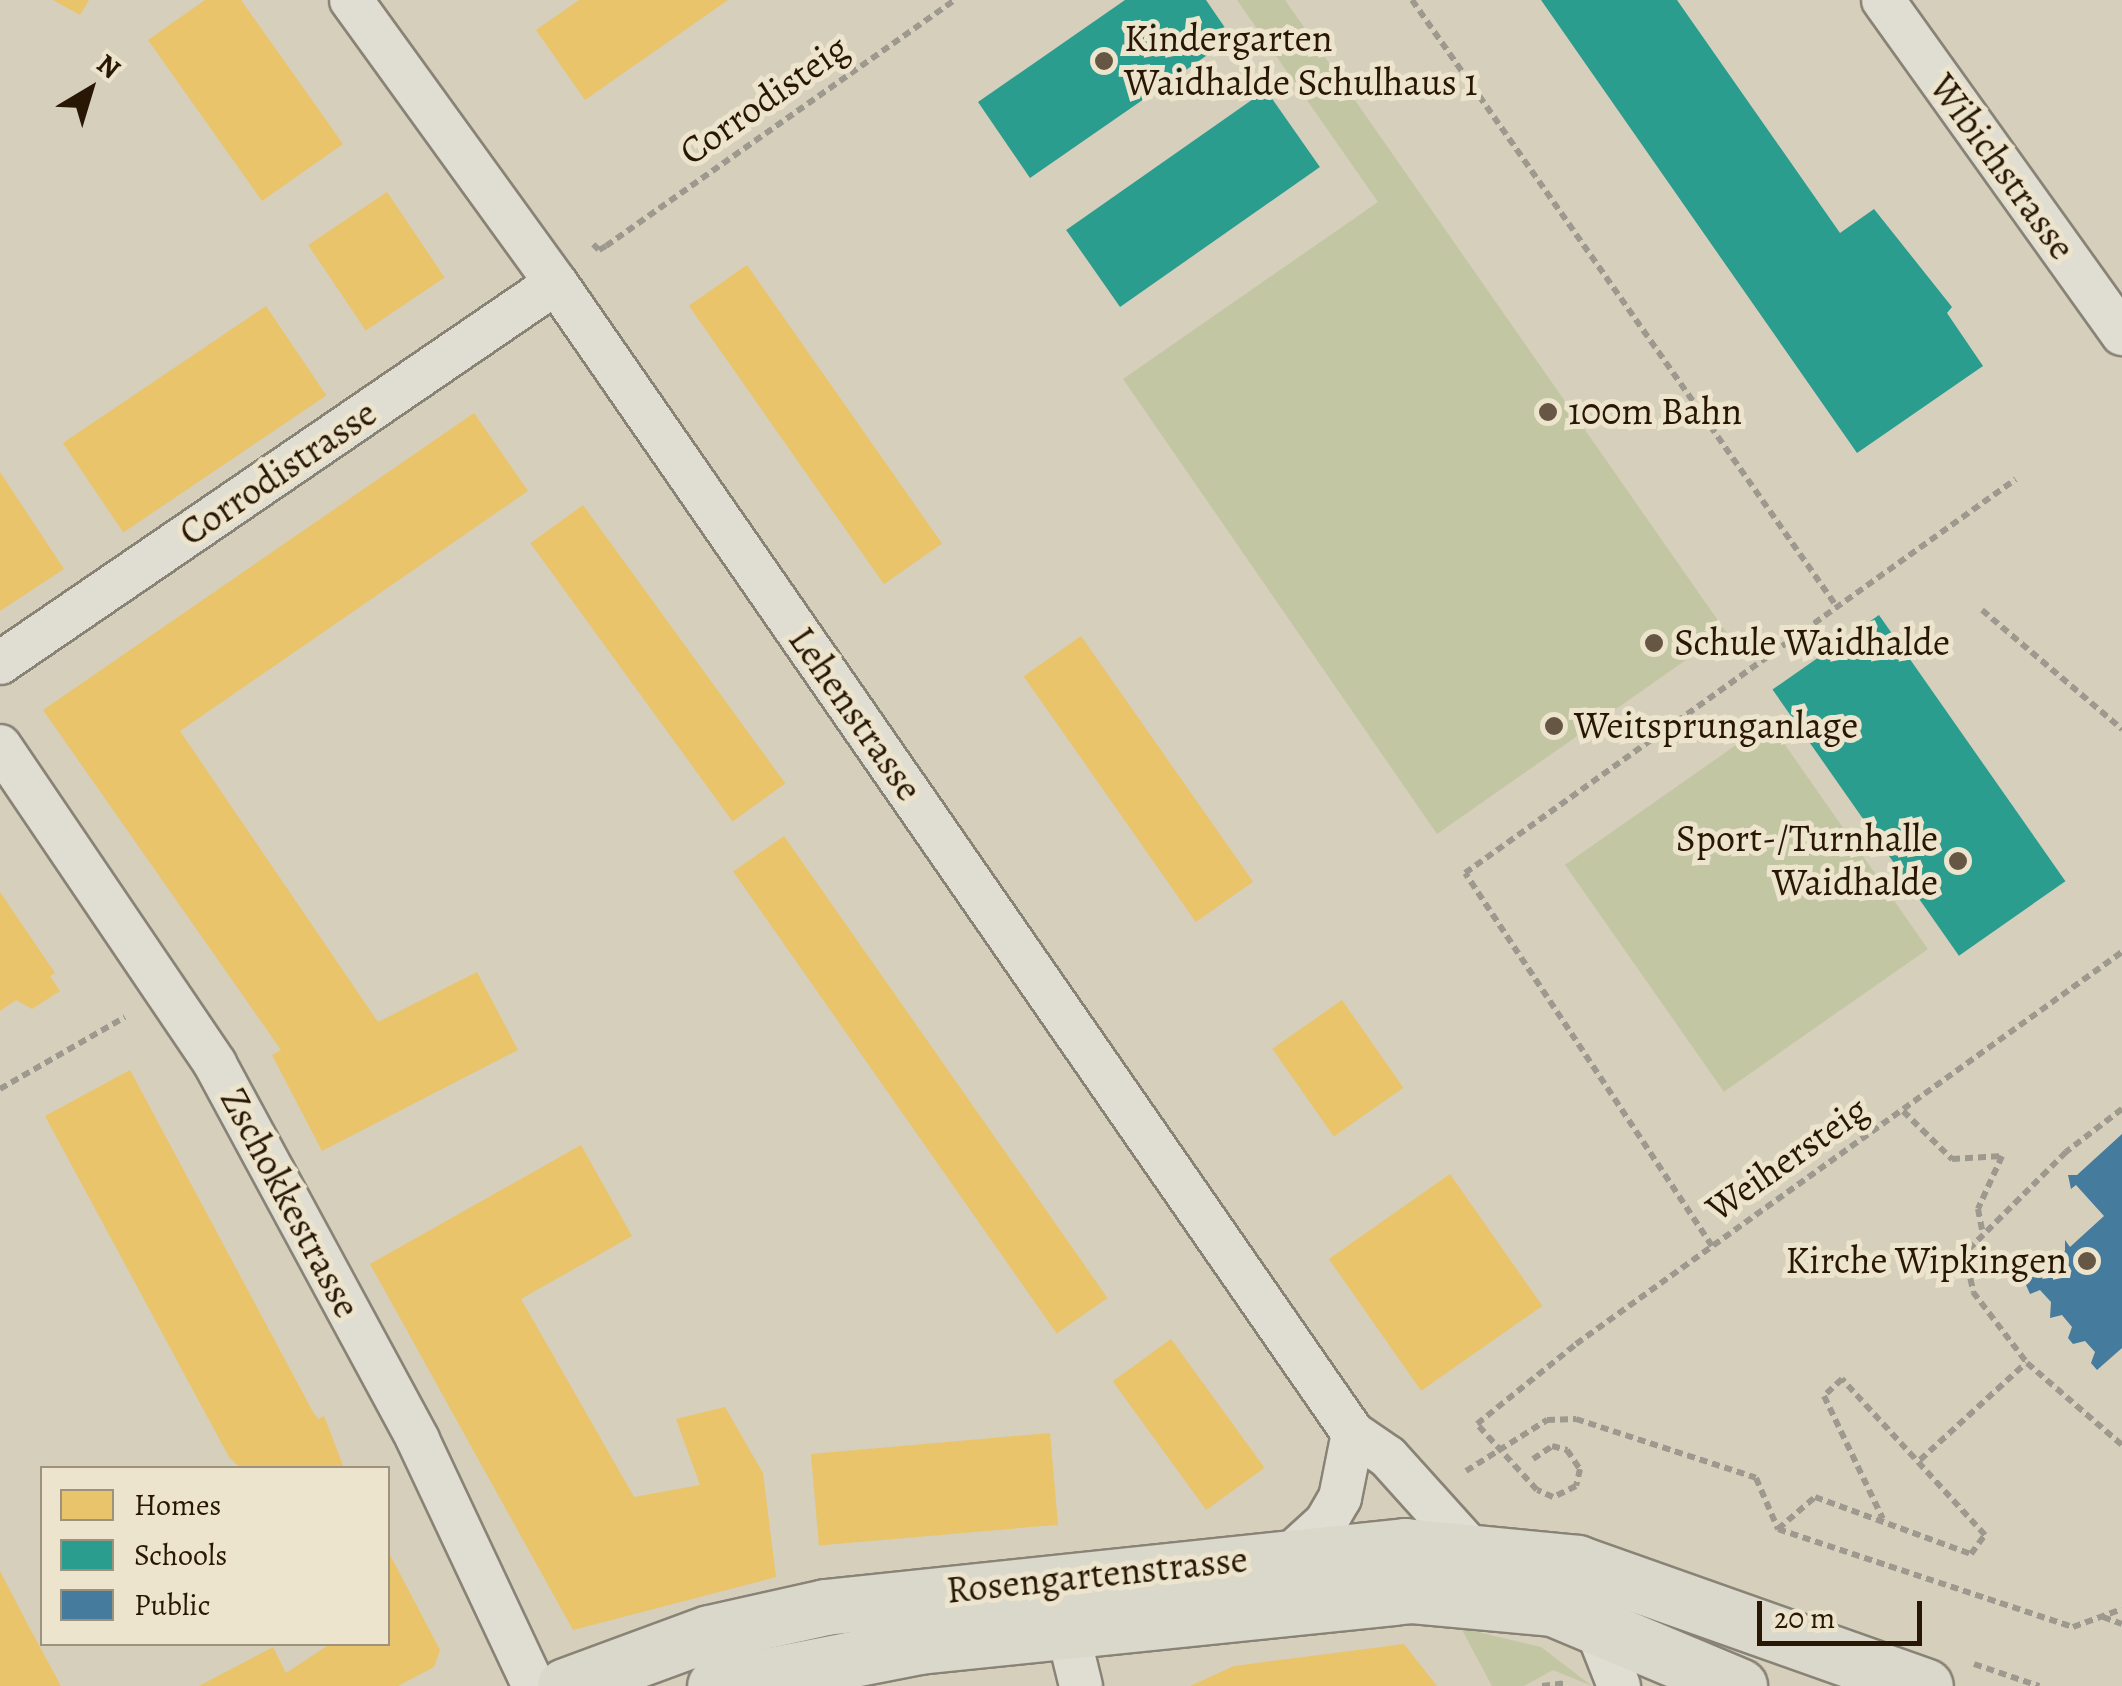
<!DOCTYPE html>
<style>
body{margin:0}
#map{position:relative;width:2122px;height:1686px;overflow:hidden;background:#d6cfbc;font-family:Alegreya,serif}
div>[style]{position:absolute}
.green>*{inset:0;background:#c2c6a2;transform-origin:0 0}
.homes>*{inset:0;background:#e9c46a;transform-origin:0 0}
.schools>*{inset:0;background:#2a9d8f;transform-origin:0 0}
.public>*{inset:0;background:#457b9d}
.path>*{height:6px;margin-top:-3px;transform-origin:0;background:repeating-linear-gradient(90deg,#9d998f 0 8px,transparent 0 13px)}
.roads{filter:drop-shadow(2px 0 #898376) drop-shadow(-2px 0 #898376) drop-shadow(0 2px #898376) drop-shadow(0 -2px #898376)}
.minor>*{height:42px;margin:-21px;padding:0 21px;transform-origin:21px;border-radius:21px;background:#e0ddd2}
.primary>*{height:55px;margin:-27.5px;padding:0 27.5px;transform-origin:27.5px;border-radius:27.5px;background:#dad7cb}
.dots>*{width:28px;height:28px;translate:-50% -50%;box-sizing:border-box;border:5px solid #ece4cc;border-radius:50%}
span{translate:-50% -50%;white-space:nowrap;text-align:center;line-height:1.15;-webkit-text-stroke:10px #ece4cc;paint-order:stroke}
.poi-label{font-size:38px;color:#291705}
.left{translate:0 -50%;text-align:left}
.right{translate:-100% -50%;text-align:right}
.street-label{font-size:38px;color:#291705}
.legend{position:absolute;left:40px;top:1466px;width:350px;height:180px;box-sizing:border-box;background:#ece4cc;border:2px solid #9e927c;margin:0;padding:12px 18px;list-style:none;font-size:30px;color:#291705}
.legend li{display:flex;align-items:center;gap:20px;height:50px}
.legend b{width:50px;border:2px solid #9e927c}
.north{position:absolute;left:40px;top:40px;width:100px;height:100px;-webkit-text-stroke:8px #ece4cc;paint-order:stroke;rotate:38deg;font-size:28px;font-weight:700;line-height:40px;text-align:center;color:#291705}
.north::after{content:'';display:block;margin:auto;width:35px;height:45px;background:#291705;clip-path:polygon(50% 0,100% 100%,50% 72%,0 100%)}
.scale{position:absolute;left:1757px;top:1601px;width:165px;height:45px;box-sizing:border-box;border:5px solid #291705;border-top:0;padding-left:12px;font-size:30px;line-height:35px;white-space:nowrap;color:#291705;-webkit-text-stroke:8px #ece4cc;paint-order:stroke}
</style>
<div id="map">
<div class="green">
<i style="clip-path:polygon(1237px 0,1285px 0,1726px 632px,1437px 834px,1123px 379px,1378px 202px)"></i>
<i style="left:1769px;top:722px;width:277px;height:249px;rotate:55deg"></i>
<i style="clip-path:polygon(1461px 1628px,1541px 1647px,1592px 1686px,1553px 1670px,1524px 1686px,1492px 1686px)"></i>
</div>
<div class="homes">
<i style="clip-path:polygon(53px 0,89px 0,80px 15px)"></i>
<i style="clip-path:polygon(205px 0,241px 0,343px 144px,262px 201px,148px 40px)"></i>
<i style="clip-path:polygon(579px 0,728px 0,585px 100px,536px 30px)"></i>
<i style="left:387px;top:192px;width:103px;height:95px;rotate:56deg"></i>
<i style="left:747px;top:265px;width:340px;height:71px;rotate:55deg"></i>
<i style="left:266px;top:306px;width:108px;height:245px;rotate:56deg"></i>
<i style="clip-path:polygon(474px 413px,528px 491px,180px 731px,378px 1022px,477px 972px,518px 1050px,322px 1151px,272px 1055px,281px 1050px,43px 710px)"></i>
<i style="clip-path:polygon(0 472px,64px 569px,0 611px)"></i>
<i style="left:583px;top:505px;width:344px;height:65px;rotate:54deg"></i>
<i style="left:1081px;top:636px;width:300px;height:70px;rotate:55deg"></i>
<i style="left:784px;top:836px;width:564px;height:62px;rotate:55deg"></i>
<i style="clip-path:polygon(0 892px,55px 973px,50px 976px,60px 991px,32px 1009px,16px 1000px,0 1011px)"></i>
<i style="left:1342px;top:1000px;width:107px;height:85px;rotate:55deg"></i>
<i style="clip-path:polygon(130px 1070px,313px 1412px,318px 1419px,324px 1416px,344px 1468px,240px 1468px,229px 1457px,45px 1116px)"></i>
<i style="clip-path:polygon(581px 1145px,632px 1236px,521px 1299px,634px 1497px,700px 1485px,676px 1419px,725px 1407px,763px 1473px,776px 1577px,573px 1630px,370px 1264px)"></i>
<i style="left:1450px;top:1174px;width:161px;height:148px;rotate:55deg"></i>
<i style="left:1171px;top:1339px;width:159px;height:72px;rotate:54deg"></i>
<i style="left:1050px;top:1433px;width:92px;height:240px;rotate:85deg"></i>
<i style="clip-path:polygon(388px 1551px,440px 1650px,434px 1667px,398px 1686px,199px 1686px,273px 1647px,286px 1673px,330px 1644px,388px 1644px)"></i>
<i style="clip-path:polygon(0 1571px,28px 1625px,61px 1686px,0 1686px)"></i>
<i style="clip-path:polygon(1404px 1644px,1437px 1686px,1190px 1686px,1234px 1666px)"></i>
</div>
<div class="schools">
<i style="clip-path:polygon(1125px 0,1206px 0,1232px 38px,1030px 178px,978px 102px)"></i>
<i style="clip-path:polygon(1541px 0,1677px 0,1840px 233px,1874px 209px,1952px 307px,1947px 313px,1983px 366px,1857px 453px)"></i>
<i style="left:1266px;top:90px;width:94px;height:244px;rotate:55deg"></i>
<i style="left:1879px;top:615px;width:325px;height:130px;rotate:55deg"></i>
</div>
<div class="public">
<i style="clip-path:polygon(2122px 1134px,2122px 1348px,2097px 1370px,2091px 1363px,2095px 1352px,2085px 1341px,2073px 1344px,2068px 1338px,2072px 1327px,2062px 1315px,2050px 1318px,2051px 1302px,2040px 1290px,2030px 1294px,2022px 1276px,2033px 1277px,2065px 1251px,2065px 1240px,2070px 1247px,2104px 1216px,2076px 1185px,2071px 1189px,2068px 1175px,2077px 1175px)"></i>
</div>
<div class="path">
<i style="left:1412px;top:0;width:741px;rotate:55deg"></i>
<i style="left:593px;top:244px;width:8px;rotate:45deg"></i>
<i style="left:599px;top:250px;width:8px;rotate:-30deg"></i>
<i style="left:606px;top:246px;width:427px;rotate:-35.2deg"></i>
<i style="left:1982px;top:610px;width:184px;rotate:40.4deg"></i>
<i style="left:0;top:1089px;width:144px;rotate:-29.9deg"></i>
<i style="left:2122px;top:1109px;width:71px;rotate:142.5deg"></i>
<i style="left:2066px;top:1152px;width:143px;rotate:135deg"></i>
<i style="left:1965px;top:1253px;width:40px;rotate:78deg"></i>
<i style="left:1973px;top:1292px;width:89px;rotate:52.7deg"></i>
<i style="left:2027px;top:1363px;width:125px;rotate:40.8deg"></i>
<i style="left:1903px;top:1111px;width:69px;rotate:44.4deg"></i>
<i style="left:1952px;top:1159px;width:50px;rotate:-3.4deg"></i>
<i style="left:2002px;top:1156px;width:58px;rotate:114.4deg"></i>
<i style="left:1978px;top:1209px;width:21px;rotate:79deg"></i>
<i style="left:1712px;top:1246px;width:447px;rotate:-123.5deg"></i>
<i style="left:1465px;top:873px;width:677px;rotate:-35.57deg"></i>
<i style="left:1533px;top:1459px;width:23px;rotate:-34deg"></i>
<i style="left:1552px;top:1446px;width:16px;rotate:15deg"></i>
<i style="left:1567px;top:1450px;width:23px;rotate:56deg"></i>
<i style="left:1580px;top:1469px;width:17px;rotate:103deg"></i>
<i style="left:1576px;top:1486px;width:25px;rotate:154deg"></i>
<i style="left:1553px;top:1497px;width:17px;rotate:-156deg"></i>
<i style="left:1537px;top:1490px;width:89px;rotate:-132.3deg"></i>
<i style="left:1477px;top:1424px;width:127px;rotate:-38.9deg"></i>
<i style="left:1576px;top:1344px;width:672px;rotate:-35.68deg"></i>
<i style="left:1920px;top:1460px;width:144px;rotate:-42.5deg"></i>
<i style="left:1466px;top:1471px;width:96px;rotate:-32.2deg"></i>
<i style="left:1547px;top:1420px;width:29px;rotate:-2deg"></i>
<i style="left:1576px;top:1419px;width:189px;rotate:18.1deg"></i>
<i style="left:1756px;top:1478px;width:56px;rotate:66.7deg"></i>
<i style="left:1778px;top:1529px;width:311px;rotate:18.4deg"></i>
<i style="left:2073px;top:1627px;width:52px;rotate:-20.2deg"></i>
<i style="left:1778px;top:1529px;width:49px;rotate:-40.9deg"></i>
<i style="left:1815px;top:1497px;width:166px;rotate:20.1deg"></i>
<i style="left:1971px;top:1554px;width:24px;rotate:-54deg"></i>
<i style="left:1985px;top:1535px;width:212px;rotate:-132.5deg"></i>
<i style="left:1842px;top:1379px;width:25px;rotate:137deg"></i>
<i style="left:1824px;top:1396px;width:136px;rotate:64.4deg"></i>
<i style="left:2103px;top:1617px;width:20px;rotate:20deg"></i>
<i style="left:1974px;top:1664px;width:69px;rotate:18.7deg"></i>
<i style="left:1542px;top:1686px;width:23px;rotate:-7deg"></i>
</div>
<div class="roads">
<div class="minor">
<i style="left:351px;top:0;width:349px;rotate:54.1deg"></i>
<i style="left:556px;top:283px;width:1399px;rotate:55.28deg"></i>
<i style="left:1353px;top:1433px;width:42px;rotate:34.4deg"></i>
<i style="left:1388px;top:1457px;width:122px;rotate:48deg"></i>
<i style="left:1883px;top:0;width:411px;rotate:54.4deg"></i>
<i style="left:0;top:663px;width:673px;rotate:-34.35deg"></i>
<i style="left:0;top:746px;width:384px;rotate:55.9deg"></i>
<i style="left:215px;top:1064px;width:427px;rotate:61.6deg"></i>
<i style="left:418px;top:1440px;width:272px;rotate:64.8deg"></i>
<i style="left:1290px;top:1555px;width:49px;rotate:-42.5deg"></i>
<i style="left:1326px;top:1522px;width:28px;rotate:-60deg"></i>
<i style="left:1340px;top:1498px;width:66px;rotate:-78.7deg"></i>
<i style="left:1593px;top:1620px;width:71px;rotate:68.5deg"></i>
<i style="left:1067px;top:1629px;width:59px;rotate:76.2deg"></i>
</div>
<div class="primary">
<i style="left:565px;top:1686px;width:153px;rotate:-20.2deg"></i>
<i style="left:709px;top:1633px;width:119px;rotate:-12.6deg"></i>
<i style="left:825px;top:1607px;width:583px;rotate:-6deg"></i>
<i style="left:1405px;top:1546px;width:173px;rotate:5.6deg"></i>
<i style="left:1577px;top:1563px;width:369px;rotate:19.5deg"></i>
<i style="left:715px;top:1686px;width:208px;rotate:-11.1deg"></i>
<i style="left:919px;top:1646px;width:496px;rotate:-5.9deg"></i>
<i style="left:1412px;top:1595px;width:142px;rotate:5.3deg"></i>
<i style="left:1553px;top:1608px;width:202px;rotate:22.8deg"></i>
</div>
</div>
<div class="dots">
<i style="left:1104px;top:61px;background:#665745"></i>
<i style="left:1548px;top:412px;background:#665745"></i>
<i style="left:1654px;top:643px;background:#665745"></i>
<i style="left:1554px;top:726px;background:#665745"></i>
<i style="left:1958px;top:861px;background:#665745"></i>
<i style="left:2087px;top:1261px;background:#665745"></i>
</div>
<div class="poi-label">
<span class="left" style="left:1124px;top:61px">Kindergarten<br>Waidhalde Schulhaus 1</span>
<span class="left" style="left:1568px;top:412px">100m Bahn</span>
<span class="left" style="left:1674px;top:643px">Schule Waidhalde</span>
<span class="left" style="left:1574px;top:726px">Weitsprunganlage</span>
<span class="right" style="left:1938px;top:861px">Sport-/Turnhalle<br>Waidhalde</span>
<span class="right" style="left:2067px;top:1261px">Kirche Wipkingen</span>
</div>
<div class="street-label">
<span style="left:764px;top:100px;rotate:-35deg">Corrodisteig</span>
<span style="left:2002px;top:167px;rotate:54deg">Wibichstrasse</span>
<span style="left:278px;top:473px;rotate:-34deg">Corrodistrasse</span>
<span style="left:855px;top:714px;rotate:55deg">Lehenstrasse</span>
<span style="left:1787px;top:1159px;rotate:-35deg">Weihersteig</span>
<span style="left:290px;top:1203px;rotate:62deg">Zschokkestrasse</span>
<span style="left:1097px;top:1575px;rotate:-6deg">Rosengartenstrasse</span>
</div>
<ul class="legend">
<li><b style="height:28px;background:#e9c46a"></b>Homes</li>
<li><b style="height:28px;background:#2a9d8f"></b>Schools</li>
<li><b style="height:28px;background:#457b9d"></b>Public</li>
</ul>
<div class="north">N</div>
<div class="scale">20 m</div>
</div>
